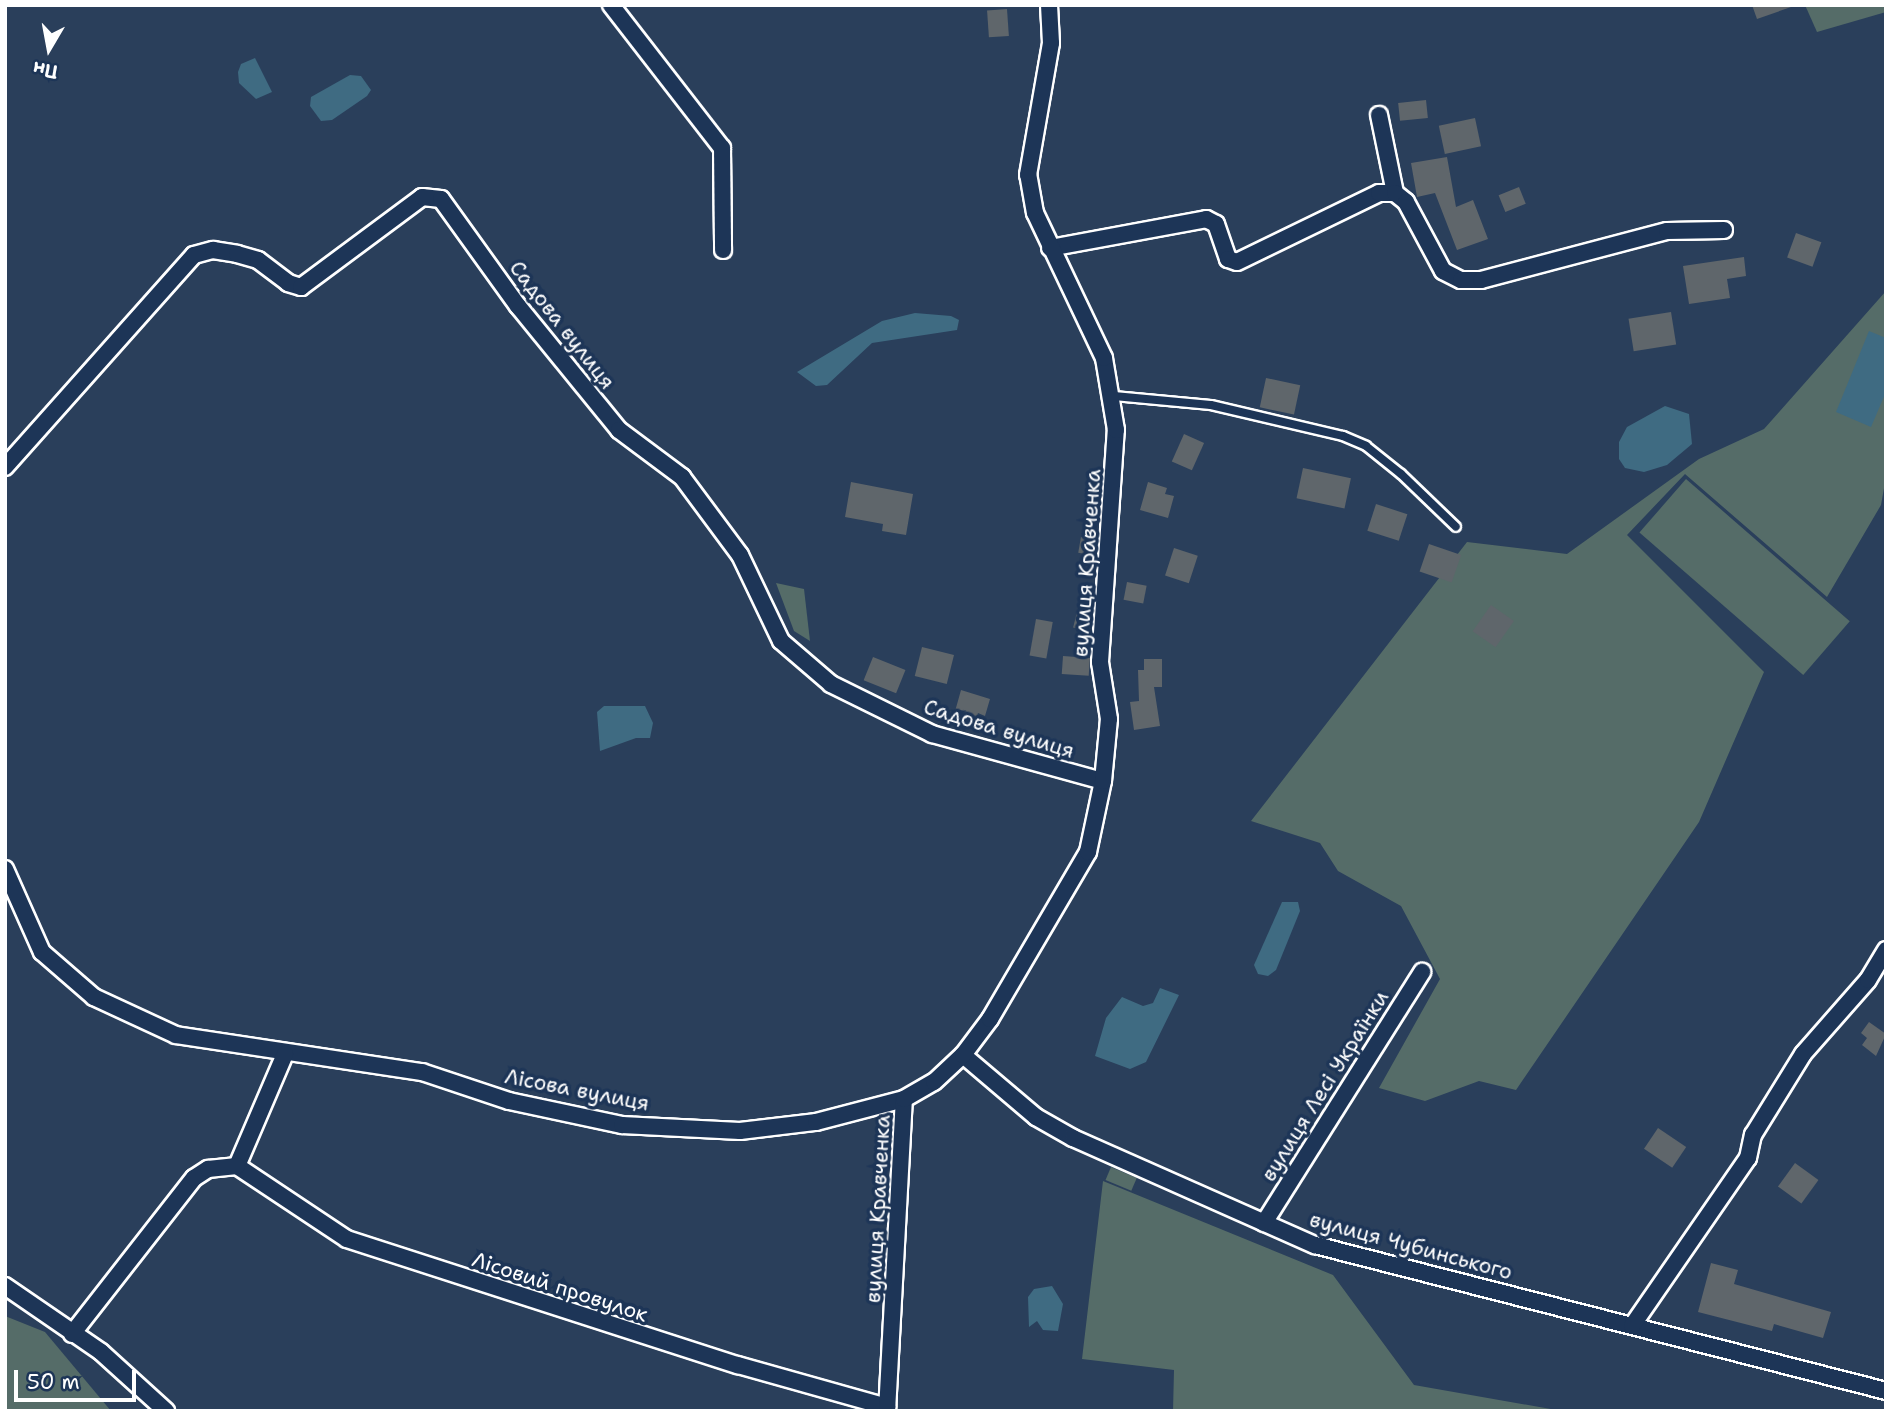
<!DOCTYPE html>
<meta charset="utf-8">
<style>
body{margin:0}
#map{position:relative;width:1891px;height:1416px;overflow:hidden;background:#2a3f5b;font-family:"Shantell Sans",sans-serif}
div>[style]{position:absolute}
.green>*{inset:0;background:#556c68;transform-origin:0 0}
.water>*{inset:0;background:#3f6b82}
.building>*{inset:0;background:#5f666b;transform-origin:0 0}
.roads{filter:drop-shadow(2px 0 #fff) drop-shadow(-2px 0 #fff) drop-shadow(0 2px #fff) drop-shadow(0 -2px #fff)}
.service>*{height:8px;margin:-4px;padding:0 4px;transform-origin:4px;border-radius:4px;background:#1d3557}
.minor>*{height:16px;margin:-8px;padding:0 8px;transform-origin:8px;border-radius:8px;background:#1d3557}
span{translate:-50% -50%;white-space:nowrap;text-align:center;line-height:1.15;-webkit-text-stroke:7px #1d3557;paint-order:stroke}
.street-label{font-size:21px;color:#fff}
.frame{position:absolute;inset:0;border:7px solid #fff;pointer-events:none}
.north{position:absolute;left:14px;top:14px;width:70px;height:70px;-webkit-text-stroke:5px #1d3557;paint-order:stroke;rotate:190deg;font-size:19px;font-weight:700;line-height:28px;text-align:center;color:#fff}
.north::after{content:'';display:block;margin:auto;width:24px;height:32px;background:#fff;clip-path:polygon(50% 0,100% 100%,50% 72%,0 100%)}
.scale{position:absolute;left:14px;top:1370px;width:122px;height:32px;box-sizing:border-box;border:4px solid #fff;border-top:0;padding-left:9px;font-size:21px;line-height:24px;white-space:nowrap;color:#fff;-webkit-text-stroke:5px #1d3557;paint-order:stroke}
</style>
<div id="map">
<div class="green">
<i style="clip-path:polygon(1805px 5px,1886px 5px,1886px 12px,1817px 32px)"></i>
<i style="clip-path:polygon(1886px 291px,1886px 477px,1881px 505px,1827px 597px,1685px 474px,1627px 535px,1764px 672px,1699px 822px,1516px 1090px,1479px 1081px,1425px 1101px,1379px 1088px,1440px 979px,1401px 906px,1338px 871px,1320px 843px,1251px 821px,1467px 542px,1567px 554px,1699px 459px,1764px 429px)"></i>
<i style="left:1686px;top:479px;width:217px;height:71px;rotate:41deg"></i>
<i style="clip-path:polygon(776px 583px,804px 589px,810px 641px,794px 631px)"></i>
<i style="left:1111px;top:1167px;width:28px;height:14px;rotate:23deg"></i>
<i style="clip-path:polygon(1103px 1181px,1333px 1275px,1414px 1385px,1562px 1411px,1173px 1411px,1174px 1370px,1082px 1359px)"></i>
<i style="clip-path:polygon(5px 1316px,45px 1332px,111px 1411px,5px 1411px)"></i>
</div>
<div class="water">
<i style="clip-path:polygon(255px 58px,272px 92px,256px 99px,239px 83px,238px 72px,241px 64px)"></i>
<i style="clip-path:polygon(350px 75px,361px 76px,371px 90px,367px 96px,332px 120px,321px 121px,310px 106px,311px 97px)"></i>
<i style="clip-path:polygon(915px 313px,951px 316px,959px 320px,957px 330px,872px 343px,827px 385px,816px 386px,797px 372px,882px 321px)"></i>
<i style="clip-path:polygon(1869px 331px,1886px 338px,1886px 392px,1871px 427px,1836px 412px)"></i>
<i style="clip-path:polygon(1665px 406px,1689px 414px,1692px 444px,1667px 465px,1644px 472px,1625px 468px,1619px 459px,1619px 442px,1627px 427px)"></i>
<i style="clip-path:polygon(604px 706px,645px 706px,653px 723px,650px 738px,636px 738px,600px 751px,597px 712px)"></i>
<i style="clip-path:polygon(1282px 902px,1298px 902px,1300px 911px,1276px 970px,1268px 976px,1258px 974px,1254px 965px)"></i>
<i style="clip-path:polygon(1160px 988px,1179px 995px,1146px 1062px,1130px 1069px,1095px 1056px,1106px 1018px,1122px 997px,1143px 1006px,1153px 1003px)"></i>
<i style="clip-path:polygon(1052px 1286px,1063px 1304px,1058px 1331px,1043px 1330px,1037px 1321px,1029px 1327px,1028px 1297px,1034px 1289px)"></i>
</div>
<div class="building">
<i style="clip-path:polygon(1752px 5px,1791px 5px,1791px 7px,1757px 19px)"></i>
<i style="left:1007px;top:9px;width:27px;height:20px;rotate:86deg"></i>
<i style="left:1426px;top:100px;width:18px;height:28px;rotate:84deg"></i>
<i style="left:1475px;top:118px;width:29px;height:37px;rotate:78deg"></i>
<i style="clip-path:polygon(1447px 157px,1456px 207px,1473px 200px,1488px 239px,1457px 250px,1435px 193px,1417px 197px,1411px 163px)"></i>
<i style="left:1519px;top:187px;width:18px;height:22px;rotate:68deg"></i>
<i style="left:1796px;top:233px;width:27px;height:26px;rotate:20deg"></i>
<i style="clip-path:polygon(1744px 257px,1746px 276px,1727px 279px,1730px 298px,1689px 304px,1683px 266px)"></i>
<i style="left:1671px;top:312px;width:33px;height:43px;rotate:81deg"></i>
<i style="left:1266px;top:378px;width:35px;height:30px;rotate:12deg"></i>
<i style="left:1184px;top:434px;width:22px;height:30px;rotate:24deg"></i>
<i style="left:1303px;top:468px;width:49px;height:31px;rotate:12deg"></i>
<i style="clip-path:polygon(851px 482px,913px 494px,906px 535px,882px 531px,883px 524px,845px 517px)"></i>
<i style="clip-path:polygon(1148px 482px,1167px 488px,1165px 494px,1174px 496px,1168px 518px,1140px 510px)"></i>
<i style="left:1376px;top:504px;width:33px;height:28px;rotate:18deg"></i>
<i style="left:1081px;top:537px;width:17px;height:16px;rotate:10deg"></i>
<i style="left:1429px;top:544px;width:34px;height:29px;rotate:19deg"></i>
<i style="left:1174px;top:548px;width:25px;height:29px;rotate:18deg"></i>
<i style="left:1127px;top:582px;width:20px;height:18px;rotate:11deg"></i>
<i style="left:1491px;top:605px;width:28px;height:32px;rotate:35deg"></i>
<i style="left:1077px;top:612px;width:16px;height:16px;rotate:14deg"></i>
<i style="left:1036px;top:619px;width:17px;height:37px;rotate:10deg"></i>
<i style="left:922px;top:647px;width:33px;height:30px;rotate:14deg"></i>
<i style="left:1063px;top:656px;width:27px;height:18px;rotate:4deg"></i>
<i style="left:873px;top:657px;width:35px;height:25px;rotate:22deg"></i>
<i style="clip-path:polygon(1144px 659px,1162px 659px,1162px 687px,1154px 687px,1160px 726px,1134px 730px,1130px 702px,1139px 701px,1138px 670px,1144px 670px)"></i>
<i style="clip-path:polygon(961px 690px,990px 699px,985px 716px,978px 713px,975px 721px,954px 715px)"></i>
<i style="clip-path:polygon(1869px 1022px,1886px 1034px,1876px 1056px,1862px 1045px,1867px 1038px,1861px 1033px)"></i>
<i style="left:1658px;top:1128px;width:34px;height:25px;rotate:34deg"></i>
<i style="left:1795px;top:1163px;width:29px;height:29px;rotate:36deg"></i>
<i style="clip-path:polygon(1711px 1263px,1738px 1270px,1734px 1284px,1831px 1312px,1823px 1338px,1774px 1324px,1772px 1331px,1698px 1312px)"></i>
</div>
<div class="roads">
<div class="service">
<i style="left:1114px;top:396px;width:97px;rotate:5.3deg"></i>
<i style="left:1211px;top:405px;width:136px;rotate:13.2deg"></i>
<i style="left:1343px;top:436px;width:25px;rotate:23deg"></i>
<i style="left:1366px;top:446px;width:45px;rotate:38.7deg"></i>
<i style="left:1401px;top:474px;width:76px;rotate:43.9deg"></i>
</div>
<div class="minor">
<i style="left:611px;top:5px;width:181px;rotate:52.2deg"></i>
<i style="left:722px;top:148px;width:102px;rotate:89.4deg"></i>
<i style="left:1379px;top:115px;width:80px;rotate:78.4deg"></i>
<i style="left:1050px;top:248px;width:159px;rotate:-10.5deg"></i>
<i style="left:1206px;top:219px;width:11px;rotate:27deg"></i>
<i style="left:1216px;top:224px;width:37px;rotate:71deg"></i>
<i style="left:1228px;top:259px;width:9px;rotate:18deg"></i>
<i style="left:1237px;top:262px;width:158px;rotate:-25.9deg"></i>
<i style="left:1379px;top:193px;width:16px"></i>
<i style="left:1395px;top:193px;width:14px;rotate:39deg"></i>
<i style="left:1406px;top:202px;width:78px;rotate:61.8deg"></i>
<i style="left:1443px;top:271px;width:20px;rotate:27deg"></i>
<i style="left:1461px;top:280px;width:20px"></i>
<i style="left:1481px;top:280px;width:192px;rotate:-14.8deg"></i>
<i style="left:1667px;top:231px;width:57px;rotate:-1deg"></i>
<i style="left:5px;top:467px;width:284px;rotate:-48.3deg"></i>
<i style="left:194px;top:255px;width:20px;rotate:-15deg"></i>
<i style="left:213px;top:250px;width:24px;rotate:9deg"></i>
<i style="left:237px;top:254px;width:22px;rotate:16deg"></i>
<i style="left:258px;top:260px;width:38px;rotate:37deg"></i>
<i style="left:288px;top:283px;width:14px;rotate:17deg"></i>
<i style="left:301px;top:287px;width:151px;rotate:-36.6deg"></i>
<i style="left:422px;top:197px;width:19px;rotate:6deg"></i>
<i style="left:441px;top:199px;width:132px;rotate:54.3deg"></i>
<i style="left:518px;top:306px;width:160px;rotate:50.8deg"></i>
<i style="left:619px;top:430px;width:79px;rotate:36.7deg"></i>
<i style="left:682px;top:477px;width:97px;rotate:53.4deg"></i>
<i style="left:740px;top:555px;width:95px;rotate:64.5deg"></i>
<i style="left:781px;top:641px;width:66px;rotate:40.7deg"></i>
<i style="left:831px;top:684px;width:113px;rotate:26.3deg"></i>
<i style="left:932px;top:734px;width:177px;rotate:15.4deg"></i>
<i style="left:5px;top:869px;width:91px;rotate:66deg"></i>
<i style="left:42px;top:952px;width:69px;rotate:40.9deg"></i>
<i style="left:94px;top:997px;width:90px;rotate:24.9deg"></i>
<i style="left:176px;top:1035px;width:249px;rotate:8.6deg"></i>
<i style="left:422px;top:1072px;width:92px;rotate:18.4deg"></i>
<i style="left:509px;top:1101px;width:116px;rotate:12deg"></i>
<i style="left:622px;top:1125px;width:118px;rotate:2.9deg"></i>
<i style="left:740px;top:1131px;width:77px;rotate:-6.8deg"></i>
<i style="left:816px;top:1122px;width:91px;rotate:-14.6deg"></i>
<i style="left:963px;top:1055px;width:96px;rotate:40.3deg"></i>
<i style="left:1036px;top:1117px;width:43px;rotate:29.6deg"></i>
<i style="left:1073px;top:1138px;width:265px;rotate:23.9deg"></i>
<i style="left:1315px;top:1245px;width:589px;rotate:14.34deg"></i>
<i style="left:237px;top:1166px;width:132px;rotate:33.6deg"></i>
<i style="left:347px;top:1239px;width:411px;rotate:17.9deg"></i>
<i style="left:738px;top:1365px;width:155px;rotate:15.7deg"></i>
<i style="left:237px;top:1166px;width:122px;rotate:-66.8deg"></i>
<i style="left:1264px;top:1223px;width:297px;rotate:-57.8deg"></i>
<i style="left:5px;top:1286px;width:116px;rotate:34.5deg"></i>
<i style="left:101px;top:1352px;width:88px;rotate:42.2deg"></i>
<i style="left:1632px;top:1326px;width:204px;rotate:-55.4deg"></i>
<i style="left:1748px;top:1158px;width:24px;rotate:-78deg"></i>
<i style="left:1753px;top:1135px;width:95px;rotate:-58.3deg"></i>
<i style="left:1803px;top:1054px;width:98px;rotate:-48.7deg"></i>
<i style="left:1868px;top:980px;width:35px;rotate:-59deg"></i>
<i style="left:72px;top:1334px;width:198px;rotate:-52deg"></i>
<i style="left:194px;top:1178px;width:17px;rotate:-33deg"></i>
<i style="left:208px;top:1169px;width:29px;rotate:-6deg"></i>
<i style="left:887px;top:1411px;width:312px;rotate:-86.9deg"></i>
<i style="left:904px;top:1099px;width:34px;rotate:-30deg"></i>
<i style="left:934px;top:1082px;width:40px;rotate:-43deg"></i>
<i style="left:963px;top:1055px;width:45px;rotate:-53.1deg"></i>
<i style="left:990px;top:1019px;width:194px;rotate:-59.6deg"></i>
<i style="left:1088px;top:852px;width:73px;rotate:-78.1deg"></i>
<i style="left:1103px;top:781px;width:62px;rotate:-84.5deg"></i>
<i style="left:1109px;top:719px;width:58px;rotate:-99deg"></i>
<i style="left:1100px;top:662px;width:233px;rotate:-86.1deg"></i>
<i style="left:1116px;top:430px;width:73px;rotate:-99.5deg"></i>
<i style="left:1104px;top:358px;width:161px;rotate:-115.4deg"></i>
<i style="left:1035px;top:213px;width:39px;rotate:-100deg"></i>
<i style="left:1028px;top:175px;width:134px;rotate:-80.1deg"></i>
<i style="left:1051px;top:43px;width:38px;rotate:-93deg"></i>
</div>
</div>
<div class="street-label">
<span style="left:562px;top:325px;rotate:52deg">Садова вулиця</span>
<span style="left:1087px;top:563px;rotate:-86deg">вулиця Кравченка</span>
<span style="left:999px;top:729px;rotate:17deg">Садова вулиця</span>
<span style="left:1325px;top:1086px;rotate:-58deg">вулиця Лесі Українки</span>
<span style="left:577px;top:1090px;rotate:11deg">Лісова вулиця</span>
<span style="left:878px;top:1209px;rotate:-87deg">вулиця Кравченка</span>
<span style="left:1411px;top:1246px;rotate:15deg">вулиця Чубинського</span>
<span style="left:560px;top:1287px;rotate:18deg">Лісовий провулок</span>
</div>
<div class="frame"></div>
<div class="north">Пн</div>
<div class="scale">50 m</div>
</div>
